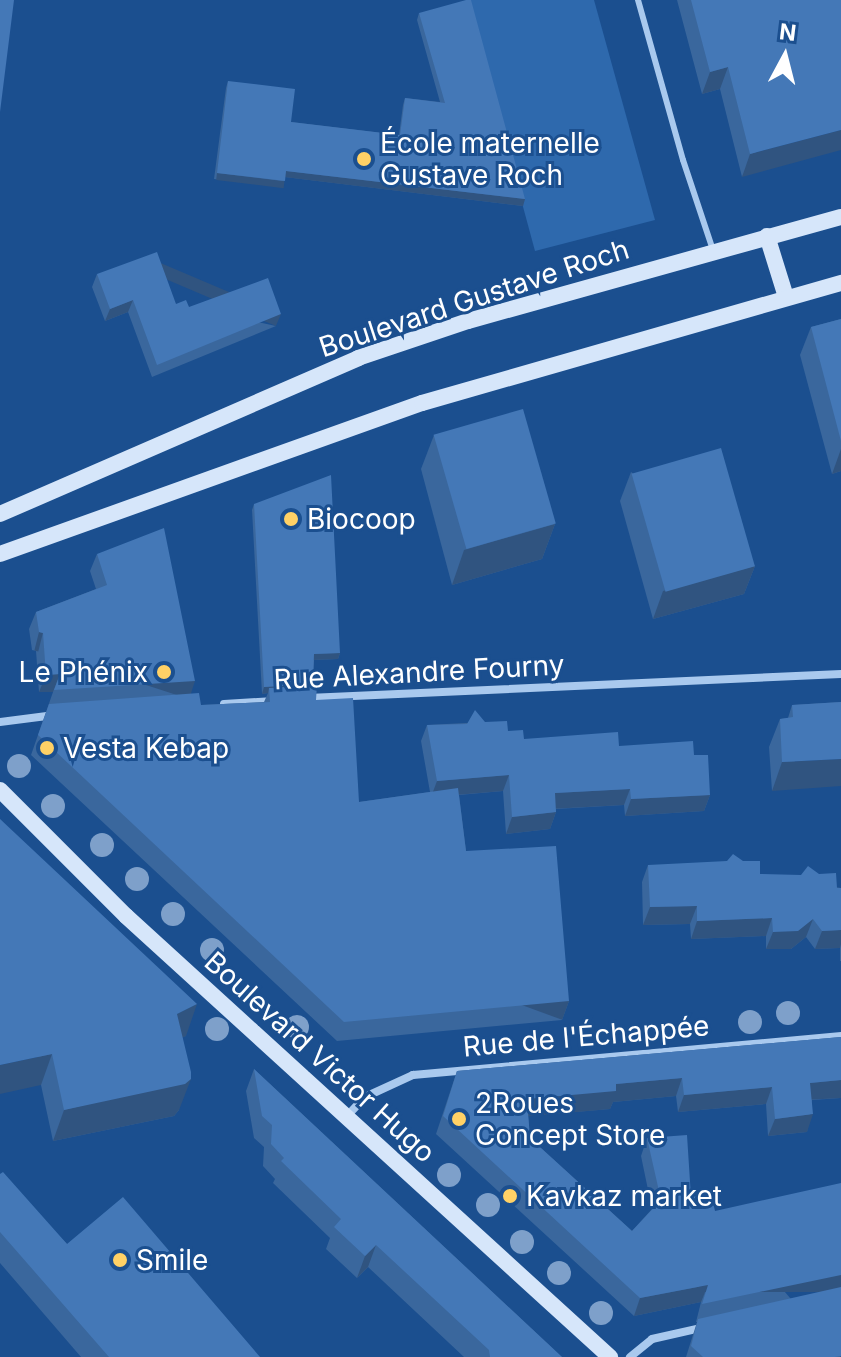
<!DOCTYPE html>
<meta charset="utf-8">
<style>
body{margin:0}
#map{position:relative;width:841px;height:1357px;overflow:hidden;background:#1b4f8f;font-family:Inter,sans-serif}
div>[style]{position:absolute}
.green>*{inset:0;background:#2e69ad}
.service>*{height:6px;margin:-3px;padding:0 3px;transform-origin:3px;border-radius:3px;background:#a9c9ee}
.minor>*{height:8px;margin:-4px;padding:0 4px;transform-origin:4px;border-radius:4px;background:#a9c9ee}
.secondary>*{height:16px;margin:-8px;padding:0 8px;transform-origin:8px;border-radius:8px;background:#d6e6fa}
.trees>*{width:24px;height:24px;margin:-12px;border-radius:50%;background:#7ea0ca}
.wall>*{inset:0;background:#3a679d}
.shaded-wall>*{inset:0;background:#305480;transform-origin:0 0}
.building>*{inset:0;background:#4478b7;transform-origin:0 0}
.dots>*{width:22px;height:22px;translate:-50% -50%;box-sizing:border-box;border:4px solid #1b4f8f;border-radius:50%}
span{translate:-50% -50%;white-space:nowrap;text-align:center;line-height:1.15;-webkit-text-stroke:6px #1b4f8f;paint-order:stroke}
.poi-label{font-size:28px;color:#fff}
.left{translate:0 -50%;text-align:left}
.right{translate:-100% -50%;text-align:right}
.street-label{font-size:28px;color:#fff}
.north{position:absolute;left:745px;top:16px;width:80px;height:80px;-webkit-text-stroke:6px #1b4f8f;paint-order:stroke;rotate:7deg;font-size:22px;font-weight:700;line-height:32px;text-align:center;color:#fff}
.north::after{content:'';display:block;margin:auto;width:28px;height:36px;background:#fff;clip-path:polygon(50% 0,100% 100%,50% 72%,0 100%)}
</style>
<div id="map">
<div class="green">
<i style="clip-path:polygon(467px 0,594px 0,655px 220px,535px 251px)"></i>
</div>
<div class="service">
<i style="left:638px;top:0;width:166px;rotate:74.3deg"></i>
<i style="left:683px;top:160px;width:95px;rotate:71.6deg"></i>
</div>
<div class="minor">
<i style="left:308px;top:698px;width:534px;rotate:-2.58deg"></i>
<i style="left:224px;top:704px;width:50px;rotate:-3.4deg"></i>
<i style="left:0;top:722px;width:55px;rotate:-7.3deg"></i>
<i style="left:348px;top:1115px;width:25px;rotate:-47deg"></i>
<i style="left:365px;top:1097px;width:53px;rotate:-24.6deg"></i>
<i style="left:413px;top:1075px;width:430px;rotate:-5.2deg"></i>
<i style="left:630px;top:1357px;width:28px;rotate:-39deg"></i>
<i style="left:652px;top:1339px;width:54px;rotate:-12.8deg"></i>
</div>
<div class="secondary">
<i style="left:767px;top:236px;width:64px;rotate:72.7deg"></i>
<i style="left:0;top:514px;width:391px;rotate:-23.5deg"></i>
<i style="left:358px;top:358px;width:116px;rotate:-18.6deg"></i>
<i style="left:468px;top:321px;width:387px;rotate:-15.6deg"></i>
<i style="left:0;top:554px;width:448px;rotate:-19.7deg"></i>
<i style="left:422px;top:403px;width:436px;rotate:-16deg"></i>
<i style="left:0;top:790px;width:178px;rotate:45deg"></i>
<i style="left:126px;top:916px;width:655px;rotate:42.34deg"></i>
</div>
<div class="trees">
<i style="left:19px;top:766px"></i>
<i style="left:53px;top:806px"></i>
<i style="left:102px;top:845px"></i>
<i style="left:137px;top:879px"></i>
<i style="left:173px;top:914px"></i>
<i style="left:212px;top:950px"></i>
<i style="left:788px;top:1013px"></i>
<i style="left:750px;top:1022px"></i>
<i style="left:297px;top:1027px"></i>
<i style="left:217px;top:1029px"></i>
<i style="left:449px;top:1175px"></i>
<i style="left:488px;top:1205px"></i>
<i style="left:522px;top:1242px"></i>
<i style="left:559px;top:1273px"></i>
<i style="left:601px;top:1313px"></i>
</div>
<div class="wall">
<i style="clip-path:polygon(677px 0,841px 0,742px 177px,720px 89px,702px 94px)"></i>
<i style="clip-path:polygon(419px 13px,525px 199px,523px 206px,285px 177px,282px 187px,214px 179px,226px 88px,228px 81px,291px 122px,399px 135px,403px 105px,405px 98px,440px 102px,417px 20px)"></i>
<i style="clip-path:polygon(97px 274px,176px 304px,276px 326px,152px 377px,128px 312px,105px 321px,92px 287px)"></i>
<i style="clip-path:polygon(841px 319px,841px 471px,832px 474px,800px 355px,811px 327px)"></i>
<i style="clip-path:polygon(434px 435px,555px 524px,542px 559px,452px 585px,421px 469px)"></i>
<i style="clip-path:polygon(631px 472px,755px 566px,744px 594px,653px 619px,620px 501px)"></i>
<i style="clip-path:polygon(254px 504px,340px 653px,338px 659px,314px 660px,312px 686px,316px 700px,359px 802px,430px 792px,421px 741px,427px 725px,485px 722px,508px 731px,524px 739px,619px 746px,694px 755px,710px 795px,704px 811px,625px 816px,624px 805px,556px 809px,556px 812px,550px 829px,506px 834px,503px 791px,459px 795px,466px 851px,569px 1001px,562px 1020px,337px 1041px,31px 755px,53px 692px,39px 692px,36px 651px,32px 650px,29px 629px,36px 612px,96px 589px,90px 571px,97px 554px,191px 694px,201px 705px,264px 702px,268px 693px,262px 694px,252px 510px)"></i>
<i style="clip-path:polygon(841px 702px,772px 791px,769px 747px,780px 719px,788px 718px,792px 705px)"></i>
<i style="clip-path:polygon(0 819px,186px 1036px,182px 1037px,179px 1110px,174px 1116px,53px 1141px,41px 1085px)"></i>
<i style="clip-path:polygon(648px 865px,760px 874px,841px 888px,841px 961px,840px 961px,840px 948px,815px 949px,806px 937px,791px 949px,766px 949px,766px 936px,691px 939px,690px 924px,643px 925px,642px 882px)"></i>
<i style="clip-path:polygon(841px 1037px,841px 1098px,812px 1100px,807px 1132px,768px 1136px,766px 1104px,678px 1112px,676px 1096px,613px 1102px,610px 1109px,528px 1116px,530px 1138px,632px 1231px,652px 1209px,641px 1156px,647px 1138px,691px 1197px,715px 1211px,841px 1357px,686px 1357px,697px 1322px,696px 1322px,701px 1302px,634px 1316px,436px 1134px,457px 1071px)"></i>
<i style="clip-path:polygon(254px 1069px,562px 1357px,464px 1357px,368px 1267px,357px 1278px,326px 1249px,330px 1238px,273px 1183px,275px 1179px,263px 1166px,264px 1147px,254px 1138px,246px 1091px)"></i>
<i style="clip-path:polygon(0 1174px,67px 1244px,260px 1357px,81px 1357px,0 1263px)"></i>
</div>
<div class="shaded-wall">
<i style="clip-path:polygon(728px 67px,720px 89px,702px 94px,710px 72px)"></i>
<i style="clip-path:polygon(841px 130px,841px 150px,742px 177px,750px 154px)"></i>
<i style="clip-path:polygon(286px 171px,525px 199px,523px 206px,284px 177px)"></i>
<i style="left:217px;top:173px;width:68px;height:7px;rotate:7deg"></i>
<i style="clip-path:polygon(133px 300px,128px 312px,105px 321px,110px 309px)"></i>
<i style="left:281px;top:314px;width:13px;height:134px;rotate:113deg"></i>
<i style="clip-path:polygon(841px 449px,841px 471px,832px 474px)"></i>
<i style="clip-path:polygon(555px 524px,542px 559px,452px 585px,464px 550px)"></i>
<i style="clip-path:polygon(755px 566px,744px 594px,653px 619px,663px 591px)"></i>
<i style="left:39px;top:632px;width:4px;height:19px;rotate:14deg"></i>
<i style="clip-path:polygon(340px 653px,338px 659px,312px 660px,314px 654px)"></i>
<i style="clip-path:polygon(60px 674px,53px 692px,39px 692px,46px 675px)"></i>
<i style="left:195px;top:681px;width:19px;height:141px;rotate:108deg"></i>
<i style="clip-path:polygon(313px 684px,311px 690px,269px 688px,268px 693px,262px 694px,264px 687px)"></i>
<i style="clip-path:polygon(841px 759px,841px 786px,772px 791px,782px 762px)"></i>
<i style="clip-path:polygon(509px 775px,503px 791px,431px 797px,437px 781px)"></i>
<i style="clip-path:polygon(630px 789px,624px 805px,549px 809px,555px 793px)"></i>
<i style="clip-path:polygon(710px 795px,704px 811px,625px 816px,631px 799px)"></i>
<i style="clip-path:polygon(556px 812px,550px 829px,506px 834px,512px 817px)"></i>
<i style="clip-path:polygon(697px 906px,690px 924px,643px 925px,650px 907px)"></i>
<i style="clip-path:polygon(772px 918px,766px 936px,691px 939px,697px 921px)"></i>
<i style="clip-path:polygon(813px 919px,806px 937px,791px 949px,766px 949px,773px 932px)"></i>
<i style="clip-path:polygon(841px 930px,841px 944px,840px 948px,815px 949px,822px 931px)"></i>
<i style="left:569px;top:1001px;width:20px;height:226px;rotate:110deg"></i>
<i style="clip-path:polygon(197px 1004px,186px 1036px,166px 1045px,177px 1014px)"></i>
<i style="clip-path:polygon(52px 1054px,41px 1085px,0 1094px,0 1065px)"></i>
<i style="clip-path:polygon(682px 1078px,676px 1096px,613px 1102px,610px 1109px,521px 1117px,527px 1099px,616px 1084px)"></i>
<i style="clip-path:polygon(191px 1079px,179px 1110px,174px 1116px,53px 1141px,64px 1110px)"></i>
<i style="clip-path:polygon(841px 1080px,841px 1098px,804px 1100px,810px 1083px)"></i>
<i style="clip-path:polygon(772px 1087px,766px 1104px,678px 1112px,684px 1095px)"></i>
<i style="clip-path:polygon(813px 1114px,807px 1132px,768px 1136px,775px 1119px)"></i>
<i style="clip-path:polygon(376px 1245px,368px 1267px,357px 1278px,365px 1256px)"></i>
<i style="left:841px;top:1275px;width:17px;height:142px;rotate:90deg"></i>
<i style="clip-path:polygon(708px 1285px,701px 1302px,634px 1316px,640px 1298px)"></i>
</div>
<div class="building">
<i style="clip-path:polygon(0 0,14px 0,0 112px)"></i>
<i style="clip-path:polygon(466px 0,471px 0,525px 199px,286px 171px,285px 181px,217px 173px,228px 81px,295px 89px,291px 122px,400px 135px,405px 98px,445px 103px,419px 13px)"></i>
<i style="clip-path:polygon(691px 0,841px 0,841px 130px,750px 154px,728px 67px,710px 72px)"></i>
<i style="clip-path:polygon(157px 252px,176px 304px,186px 300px,189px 307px,268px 278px,281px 314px,157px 365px,133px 300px,110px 309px,97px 274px)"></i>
<i style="clip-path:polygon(841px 319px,841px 441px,811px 327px)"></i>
<i style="left:523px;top:409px;width:119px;height:93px;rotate:74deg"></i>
<i style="left:721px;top:448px;width:123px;height:93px;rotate:74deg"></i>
<i style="clip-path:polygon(331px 475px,340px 653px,314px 654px,313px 684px,264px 687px,254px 504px)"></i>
<i style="clip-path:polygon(164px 528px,195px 681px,54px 690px,60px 674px,46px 675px,43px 633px,39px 632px,36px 612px,107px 585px,97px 554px)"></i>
<i style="clip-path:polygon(317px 685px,316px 700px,353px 698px,359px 802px,458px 788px,466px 851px,556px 846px,569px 1001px,344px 1022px,38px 735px,49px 704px,199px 693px,201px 705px,270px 702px,269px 688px)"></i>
<i style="clip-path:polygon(841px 702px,841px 759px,782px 762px,780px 719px,793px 717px,792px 705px)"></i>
<i style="clip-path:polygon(475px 710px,485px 722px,507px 721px,508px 731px,523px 730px,524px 739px,618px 732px,619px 746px,693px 741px,694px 755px,708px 755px,710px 795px,631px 799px,630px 789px,555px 793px,556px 812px,512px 817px,509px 775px,437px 781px,427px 725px,467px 724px)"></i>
<i style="clip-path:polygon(0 819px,197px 1004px,177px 1014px,191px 1072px,191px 1079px,185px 1084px,64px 1110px,52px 1054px,0 1065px)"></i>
<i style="clip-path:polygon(733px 854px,743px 861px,760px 861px,760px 874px,801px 875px,808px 866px,819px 874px,836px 873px,837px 888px,841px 888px,841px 930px,822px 931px,813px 919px,798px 931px,773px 932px,772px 918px,697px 921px,697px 906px,650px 907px,648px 865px,727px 861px)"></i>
<i style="clip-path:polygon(841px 1037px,841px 1080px,810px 1083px,813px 1114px,775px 1119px,772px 1087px,684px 1095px,682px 1078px,616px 1084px,616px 1091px,527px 1099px,530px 1138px,632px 1231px,661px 1200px,647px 1138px,687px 1135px,691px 1197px,711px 1193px,715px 1211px,841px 1183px,841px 1275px,702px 1304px,708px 1285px,640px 1298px,443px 1116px,457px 1071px)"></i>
<i style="clip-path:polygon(254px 1069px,562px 1357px,490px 1357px,489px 1350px,376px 1245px,365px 1256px,334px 1227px,341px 1219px,281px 1161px,284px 1158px,271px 1144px,272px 1125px,262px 1116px)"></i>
<i style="clip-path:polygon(3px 1172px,67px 1244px,123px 1197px,260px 1357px,109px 1357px,0 1232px,0 1174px)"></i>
<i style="clip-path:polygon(841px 1287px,841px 1356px,835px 1357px,703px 1357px,691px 1346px,698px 1319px)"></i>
</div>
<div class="dots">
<i style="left:364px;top:159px;background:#ffd166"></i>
<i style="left:291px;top:519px;background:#ffd166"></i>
<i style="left:164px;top:672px;background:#ffd166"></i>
<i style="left:47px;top:748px;background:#ffd166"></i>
<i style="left:459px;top:1119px;background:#ffd166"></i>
<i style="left:510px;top:1196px;background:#ffd166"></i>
<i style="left:120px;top:1260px;background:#ffd166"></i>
</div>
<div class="poi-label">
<span class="left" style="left:380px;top:159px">École maternelle<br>Gustave Roch</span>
<span class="left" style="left:307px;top:519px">Biocoop</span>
<span class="right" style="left:148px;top:672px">Le Phénix</span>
<span class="left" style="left:63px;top:748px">Vesta Kebap</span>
<span class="left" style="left:475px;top:1119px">2Roues<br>Concept Store</span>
<span class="left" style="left:526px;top:1196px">Kavkaz market</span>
<span class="left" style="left:136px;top:1260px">Smile</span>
</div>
<div class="street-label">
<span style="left:474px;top:298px;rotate:-18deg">Boulevard Gustave Roch</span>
<span style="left:419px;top:672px;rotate:-3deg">Rue Alexandre Fourny</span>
<span style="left:586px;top:1036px;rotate:-5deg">Rue de l'Échappée</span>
<span style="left:320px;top:1057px;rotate:42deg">Boulevard Victor Hugo</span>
</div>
<div class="north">N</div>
</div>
